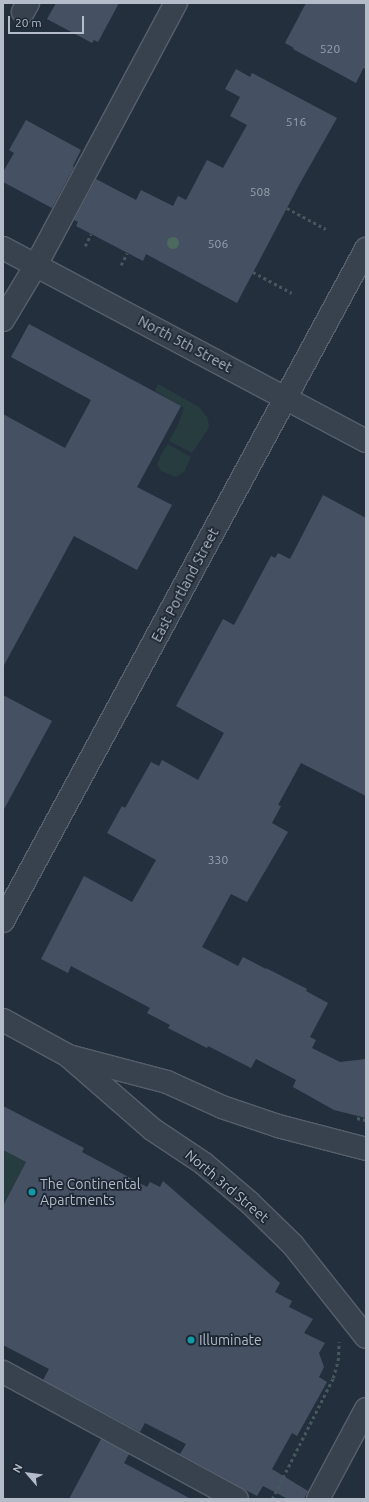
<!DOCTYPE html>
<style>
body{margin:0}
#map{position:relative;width:369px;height:1502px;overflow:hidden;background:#242f3e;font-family:Ubuntu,sans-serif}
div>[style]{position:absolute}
.green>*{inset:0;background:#263c3f}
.building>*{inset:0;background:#455162}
.path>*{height:2.5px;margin-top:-1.25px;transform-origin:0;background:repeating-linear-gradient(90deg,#44595c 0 3px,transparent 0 6px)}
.roads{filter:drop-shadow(1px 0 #565f6c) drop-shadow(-1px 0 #565f6c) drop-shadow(0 1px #565f6c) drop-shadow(0 -1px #565f6c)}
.minor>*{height:22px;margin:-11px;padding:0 11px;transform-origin:11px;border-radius:11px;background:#38414e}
.trees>*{width:12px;height:12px;margin:-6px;border-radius:50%;background:#4b6a5d}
.dots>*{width:11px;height:11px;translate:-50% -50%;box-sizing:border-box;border:2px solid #1d2633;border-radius:50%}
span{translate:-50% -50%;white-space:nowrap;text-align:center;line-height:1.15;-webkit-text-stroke:3.5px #1d2633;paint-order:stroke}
.number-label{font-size:12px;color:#98a1af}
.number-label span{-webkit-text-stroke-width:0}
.street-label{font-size:14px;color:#b4bcc9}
.poi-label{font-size:14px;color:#b4bcc9}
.left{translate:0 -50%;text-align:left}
.frame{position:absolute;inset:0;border:4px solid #b4bcc9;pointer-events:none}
.north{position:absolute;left:8px;top:1454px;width:40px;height:40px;-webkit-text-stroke:3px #1d2633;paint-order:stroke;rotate:298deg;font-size:11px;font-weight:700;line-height:16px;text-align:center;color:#b4bcc9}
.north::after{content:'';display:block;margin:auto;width:14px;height:18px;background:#b4bcc9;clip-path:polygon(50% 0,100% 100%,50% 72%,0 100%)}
.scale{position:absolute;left:8px;top:16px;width:76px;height:18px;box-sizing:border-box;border:2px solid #b4bcc9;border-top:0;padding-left:5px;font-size:12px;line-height:14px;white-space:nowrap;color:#b4bcc9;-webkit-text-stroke:3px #1d2633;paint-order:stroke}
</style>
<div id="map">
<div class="green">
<i style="clip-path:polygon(158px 384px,199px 407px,207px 417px,209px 425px,207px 431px,192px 453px,169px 441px,177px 427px,184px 408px,155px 391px)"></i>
<i style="clip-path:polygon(168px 444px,191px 457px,184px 472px,176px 477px,161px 471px,157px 464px,163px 451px)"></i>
<i style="clip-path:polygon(3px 1150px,26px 1162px,3px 1206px)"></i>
</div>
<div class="building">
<i style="clip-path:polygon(56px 3px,119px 3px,98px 42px,94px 40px,92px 43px,47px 19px)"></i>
<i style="clip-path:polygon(306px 3px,366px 3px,366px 63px,356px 83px,293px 49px,294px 48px,285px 43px)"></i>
<i style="clip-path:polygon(236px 69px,250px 77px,252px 73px,337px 118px,299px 185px,237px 303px,146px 254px,143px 261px,76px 226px,78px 222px,74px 220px,96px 179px,136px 200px,141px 190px,173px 206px,178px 196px,186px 200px,207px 160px,223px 168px,247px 125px,230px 116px,240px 97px,225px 89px)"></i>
<i style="clip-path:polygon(26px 120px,81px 150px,73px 166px,74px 167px,52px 208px,3px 182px,3px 172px,14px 153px,9px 150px)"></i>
<i style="clip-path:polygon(29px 324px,181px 406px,137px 487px,172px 505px,137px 570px,74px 536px,3px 667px,3px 414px,65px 448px,91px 400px,11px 357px)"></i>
<i style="clip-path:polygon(323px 495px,366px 518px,366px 796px,301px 763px,278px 805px,281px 806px,272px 823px,288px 832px,247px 902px,231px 894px,202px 947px,238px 966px,243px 957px,266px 969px,266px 968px,307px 989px,306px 991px,328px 1003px,310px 1037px,316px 1040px,312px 1048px,340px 1062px,366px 1059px,366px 1118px,334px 1110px,293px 1087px,296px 1080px,256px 1059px,251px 1068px,208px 1046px,207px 1048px,168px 1028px,170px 1025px,147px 1013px,150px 1008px,71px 966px,68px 973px,41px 959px,84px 876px,132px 902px,156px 860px,107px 833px,122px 806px,125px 808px,151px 762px,159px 766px,162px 760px,198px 780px,224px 733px,176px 706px,223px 619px,234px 625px,271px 556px,275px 558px,278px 553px,290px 559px)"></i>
<i style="clip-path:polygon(3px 695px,52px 721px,3px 811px)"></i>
<i style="clip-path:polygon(3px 1106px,84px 1148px,82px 1152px,147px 1187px,150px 1182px,160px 1187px,163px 1181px,280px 1283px,275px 1292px,292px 1301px,289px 1307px,313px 1319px,304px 1333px,325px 1343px,319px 1353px,324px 1367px,319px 1377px,327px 1382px,297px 1436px,292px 1433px,272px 1469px,308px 1491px,304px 1499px,288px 1499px,263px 1486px,257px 1496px,180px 1454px,186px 1444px,145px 1423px,140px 1432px,43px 1380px,49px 1369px,3px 1345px,3px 1206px,26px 1162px,3px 1150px)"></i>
<i style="clip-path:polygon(101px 1439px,129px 1454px,124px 1463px,191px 1499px,69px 1499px)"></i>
</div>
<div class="path">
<i style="left:364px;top:66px;width:2px;rotate:27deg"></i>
<i style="left:287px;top:208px;width:44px;rotate:28.3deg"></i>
<i style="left:85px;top:246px;width:13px;rotate:-63deg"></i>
<i style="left:121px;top:265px;width:13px;rotate:-63deg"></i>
<i style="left:253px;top:272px;width:44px;rotate:28.3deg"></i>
<i style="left:357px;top:1118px;width:9px;rotate:13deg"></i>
<i style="left:272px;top:1499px;width:136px;rotate:-63.2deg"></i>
<i style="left:333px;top:1378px;width:18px;rotate:-74deg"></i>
<i style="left:338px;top:1361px;width:19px;rotate:-87deg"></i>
</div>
<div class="roads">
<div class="minor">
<i style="left:23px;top:12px;width:10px;rotate:-61deg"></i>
<i style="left:3px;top:248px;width:411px;rotate:28deg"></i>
<i style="left:3px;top:320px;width:64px;rotate:-59deg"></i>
<i style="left:36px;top:265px;width:297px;rotate:-61.9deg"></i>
<i style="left:3px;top:921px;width:764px;rotate:-61.62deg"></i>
<i style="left:3px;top:1020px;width:73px;rotate:28.7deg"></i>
<i style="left:67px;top:1055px;width:113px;rotate:41deg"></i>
<i style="left:152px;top:1129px;width:61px;rotate:33.7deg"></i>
<i style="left:203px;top:1163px;width:62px;rotate:40.4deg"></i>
<i style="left:250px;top:1203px;width:60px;rotate:44.3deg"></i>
<i style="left:293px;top:1245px;width:117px;rotate:51.6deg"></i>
<i style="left:72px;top:1057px;width:98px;rotate:14.7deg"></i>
<i style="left:167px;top:1082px;width:60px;rotate:24.4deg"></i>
<i style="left:222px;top:1107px;width:59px;rotate:18.7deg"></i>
<i style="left:278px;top:1126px;width:91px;rotate:14.6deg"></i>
<i style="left:3px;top:1372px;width:266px;rotate:28.5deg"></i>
<i style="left:318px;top:1499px;width:102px;rotate:-61.9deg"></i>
</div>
</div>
<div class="trees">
<i style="left:173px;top:243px"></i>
</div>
<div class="dots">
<i style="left:32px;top:1192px;background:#0f9aa8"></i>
<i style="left:191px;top:1340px;background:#0f9aa8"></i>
</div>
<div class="number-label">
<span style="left:330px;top:49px">520</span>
<span style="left:296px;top:122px">516</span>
<span style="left:260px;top:192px">508</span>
<span style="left:218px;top:244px">506</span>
<span style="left:218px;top:860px">330</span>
</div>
<div class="street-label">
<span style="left:185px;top:344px;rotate:28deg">North 5th Street</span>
<span style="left:185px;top:585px;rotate:-62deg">East Portland Street</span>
<span style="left:227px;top:1186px;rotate:40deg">North 3rd Street</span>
</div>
<div class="poi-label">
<span class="left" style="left:40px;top:1192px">The Continental<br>Apartments</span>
<span class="left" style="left:199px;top:1340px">Illuminate</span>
</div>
<div class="frame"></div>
<div class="north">N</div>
<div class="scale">20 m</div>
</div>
